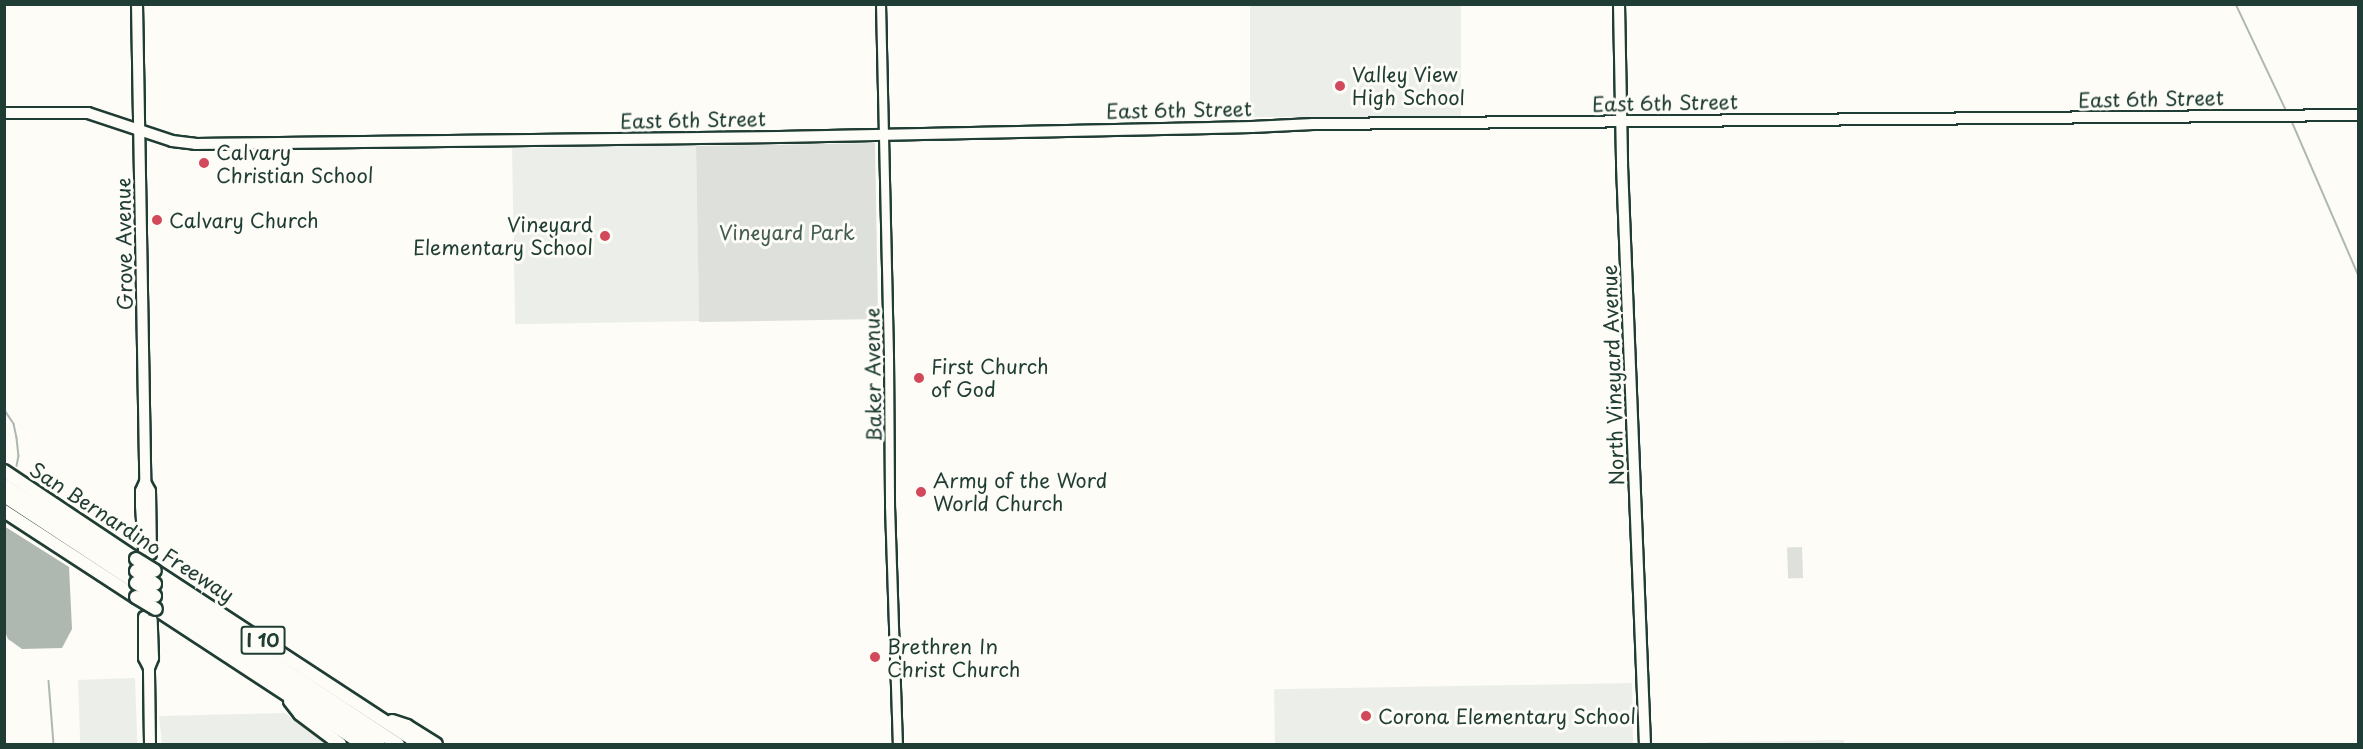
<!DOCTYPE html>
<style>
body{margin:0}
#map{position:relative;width:2363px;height:749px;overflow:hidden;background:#fdfcf7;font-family:"Playpen Sans",sans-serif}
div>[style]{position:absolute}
.built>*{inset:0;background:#eceee9;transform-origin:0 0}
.green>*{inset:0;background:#dde0db;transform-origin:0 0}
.water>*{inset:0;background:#aeb8b1}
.stream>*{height:1.5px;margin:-0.75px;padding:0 0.75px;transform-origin:0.75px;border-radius:0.75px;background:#aeb8b1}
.roads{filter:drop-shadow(2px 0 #1f3d34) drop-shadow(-2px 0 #1f3d34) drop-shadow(0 2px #1f3d34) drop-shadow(0 -2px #1f3d34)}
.minor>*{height:8px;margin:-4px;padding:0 4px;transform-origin:4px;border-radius:4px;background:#fdfcf7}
.major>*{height:10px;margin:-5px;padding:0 5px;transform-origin:5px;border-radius:5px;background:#fdfcf7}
.highway>*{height:12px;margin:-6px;padding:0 6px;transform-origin:6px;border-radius:6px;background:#fdfcf7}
.bridges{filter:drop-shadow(2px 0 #1f3d34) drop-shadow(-2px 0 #1f3d34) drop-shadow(0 2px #1f3d34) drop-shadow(0 -2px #1f3d34)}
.highway-bridge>*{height:12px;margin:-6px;padding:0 6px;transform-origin:6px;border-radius:6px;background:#fdfcf7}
.dots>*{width:16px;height:16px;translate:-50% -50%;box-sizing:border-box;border:3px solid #fdfcf7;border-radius:50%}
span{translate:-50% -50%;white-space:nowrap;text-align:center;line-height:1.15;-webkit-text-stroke:6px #fdfcf7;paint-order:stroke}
.shield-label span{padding:2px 4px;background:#fdfcf7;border:2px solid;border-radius:4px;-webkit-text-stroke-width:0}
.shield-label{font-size:18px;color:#1f3d34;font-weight:700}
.poi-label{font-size:20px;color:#1f3d34}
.left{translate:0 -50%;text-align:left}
.right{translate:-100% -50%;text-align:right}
.street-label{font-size:20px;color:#1f3d34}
.park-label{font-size:20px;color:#455e55}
.frame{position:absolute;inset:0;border:6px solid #1f3d34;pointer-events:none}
</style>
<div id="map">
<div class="built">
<i style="left:1250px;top:5px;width:211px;height:112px"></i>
<i style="left:696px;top:145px;width:176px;height:184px;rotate:89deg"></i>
<i style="left:135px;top:678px;width:66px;height:57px;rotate:88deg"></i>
<i style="left:1632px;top:683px;width:61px;height:358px;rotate:89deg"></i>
<i style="clip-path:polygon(285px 713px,329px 744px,162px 744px,159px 716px)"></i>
<i style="clip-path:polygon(1844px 740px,1844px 744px,1707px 744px,1707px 742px)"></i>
</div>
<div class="green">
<i style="left:875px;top:143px;width:176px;height:179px;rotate:89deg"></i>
<i style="left:1802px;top:547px;width:31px;height:15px;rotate:88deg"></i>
</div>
<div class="water">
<i style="clip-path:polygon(4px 526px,69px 567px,72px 629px,62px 648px,22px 649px,8px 639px,5px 632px)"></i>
</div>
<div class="stream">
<i style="left:2236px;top:4px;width:119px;rotate:64.7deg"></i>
<i style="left:2291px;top:119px;width:169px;rotate:66.6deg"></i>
<i style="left:4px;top:409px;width:18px;rotate:56deg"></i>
<i style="left:14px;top:424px;width:14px;rotate:78deg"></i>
<i style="left:17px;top:438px;width:18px;rotate:84deg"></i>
<i style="left:19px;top:456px;width:10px;rotate:101deg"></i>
<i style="left:49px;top:681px;width:63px;rotate:85.5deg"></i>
</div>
<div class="roads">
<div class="minor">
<i style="left:881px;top:4px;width:352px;rotate:88.7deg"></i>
<i style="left:889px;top:356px;width:150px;rotate:89.6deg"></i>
<i style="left:890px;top:506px;width:238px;rotate:88.1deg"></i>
</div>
<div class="major">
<i style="left:137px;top:4px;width:478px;rotate:89deg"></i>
<i style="left:145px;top:482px;width:10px;rotate:114deg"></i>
<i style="left:141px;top:491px;width:15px;rotate:90deg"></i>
<i style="left:141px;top:506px;width:44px;rotate:86.1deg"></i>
<i style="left:1619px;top:4px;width:161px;rotate:88.9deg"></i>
<i style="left:1622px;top:165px;width:579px;rotate:87.73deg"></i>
<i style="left:4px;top:113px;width:84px"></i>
<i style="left:88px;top:113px;width:89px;rotate:18.4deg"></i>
<i style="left:172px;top:141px;width:23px;rotate:7deg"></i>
<i style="left:195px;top:144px;width:584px;rotate:-0.69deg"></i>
<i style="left:779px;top:137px;width:473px;rotate:-1.2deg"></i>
<i style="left:1252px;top:127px;width:61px;rotate:-2.8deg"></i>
<i style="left:1313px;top:124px;width:1045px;rotate:-0.49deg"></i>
<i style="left:145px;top:482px;width:10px;rotate:61deg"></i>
<i style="left:150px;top:491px;width:63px;rotate:89.1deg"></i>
<i style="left:144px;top:617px;width:41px;rotate:90deg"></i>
<i style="left:144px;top:658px;width:11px;rotate:63deg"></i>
<i style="left:150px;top:744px;width:76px;rotate:-90.8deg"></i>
<i style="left:149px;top:668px;width:11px;rotate:-68deg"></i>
<i style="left:153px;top:658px;width:38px;rotate:-92deg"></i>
</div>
<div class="highway">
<i style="left:4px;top:471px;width:159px;rotate:33.7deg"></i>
<i style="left:4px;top:485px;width:158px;rotate:33.1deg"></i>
<i style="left:4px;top:496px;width:158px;rotate:33.4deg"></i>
<i style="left:4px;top:511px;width:158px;rotate:33.1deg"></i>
<i style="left:155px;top:571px;width:316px;rotate:33.2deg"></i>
<i style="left:155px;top:584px;width:291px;rotate:33.4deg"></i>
<i style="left:155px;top:596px;width:268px;rotate:33.5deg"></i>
<i style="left:156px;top:609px;width:246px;rotate:33.2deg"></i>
<i style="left:290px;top:701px;width:16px;rotate:52deg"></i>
<i style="left:300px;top:714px;width:50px;rotate:36.9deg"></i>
<i style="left:392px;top:721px;width:16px;rotate:18deg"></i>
<i style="left:407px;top:726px;width:34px;rotate:32deg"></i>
</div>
</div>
<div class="bridges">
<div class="highway-bridge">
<i style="left:136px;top:559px;width:22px;rotate:32deg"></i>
<i style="left:136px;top:571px;width:23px;rotate:34deg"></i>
<i style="left:136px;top:583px;width:23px;rotate:34deg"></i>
<i style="left:136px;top:597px;width:23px;rotate:31deg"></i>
</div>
</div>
<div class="dots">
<i style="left:1340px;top:86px;background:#d1495b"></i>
<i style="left:204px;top:163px;background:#d1495b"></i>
<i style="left:157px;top:220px;background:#d1495b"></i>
<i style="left:605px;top:236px;background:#d1495b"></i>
<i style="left:919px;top:378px;background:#d1495b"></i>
<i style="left:921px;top:492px;background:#d1495b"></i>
<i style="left:875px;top:657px;background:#d1495b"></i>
<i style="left:1366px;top:716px;background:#d1495b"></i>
</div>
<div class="shield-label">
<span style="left:263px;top:640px">I 10</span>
</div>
<div class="poi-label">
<span class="left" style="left:1352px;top:86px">Valley View<br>High School</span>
<span class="left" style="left:216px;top:164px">Calvary<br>Christian School</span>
<span class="left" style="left:169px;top:220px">Calvary Church</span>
<span class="right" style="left:593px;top:236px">Vineyard<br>Elementary School</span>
<span class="left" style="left:931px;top:378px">First Church<br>of God</span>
<span class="left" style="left:933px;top:492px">Army of the Word<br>World Church</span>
<span class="left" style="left:887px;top:658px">Brethren In<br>Christ Church</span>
<span class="left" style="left:1378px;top:716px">Corona Elementary School</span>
</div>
<div class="street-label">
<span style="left:2151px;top:99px;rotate:-1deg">East 6th Street</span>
<span style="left:1665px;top:103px;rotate:-1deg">East 6th Street</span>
<span style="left:1179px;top:110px;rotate:-1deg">East 6th Street</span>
<span style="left:693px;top:120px;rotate:-1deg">East 6th Street</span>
<span style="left:124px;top:244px;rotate:-91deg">Grove Avenue</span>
<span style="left:873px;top:375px;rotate:-91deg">Baker Avenue</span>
<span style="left:1613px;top:375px;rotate:-92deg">North Vineyard Avenue</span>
<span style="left:132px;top:532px;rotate:33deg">San Bernardino Freeway</span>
</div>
<div class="park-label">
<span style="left:787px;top:232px">Vineyard Park</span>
</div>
<div class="frame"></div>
</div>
